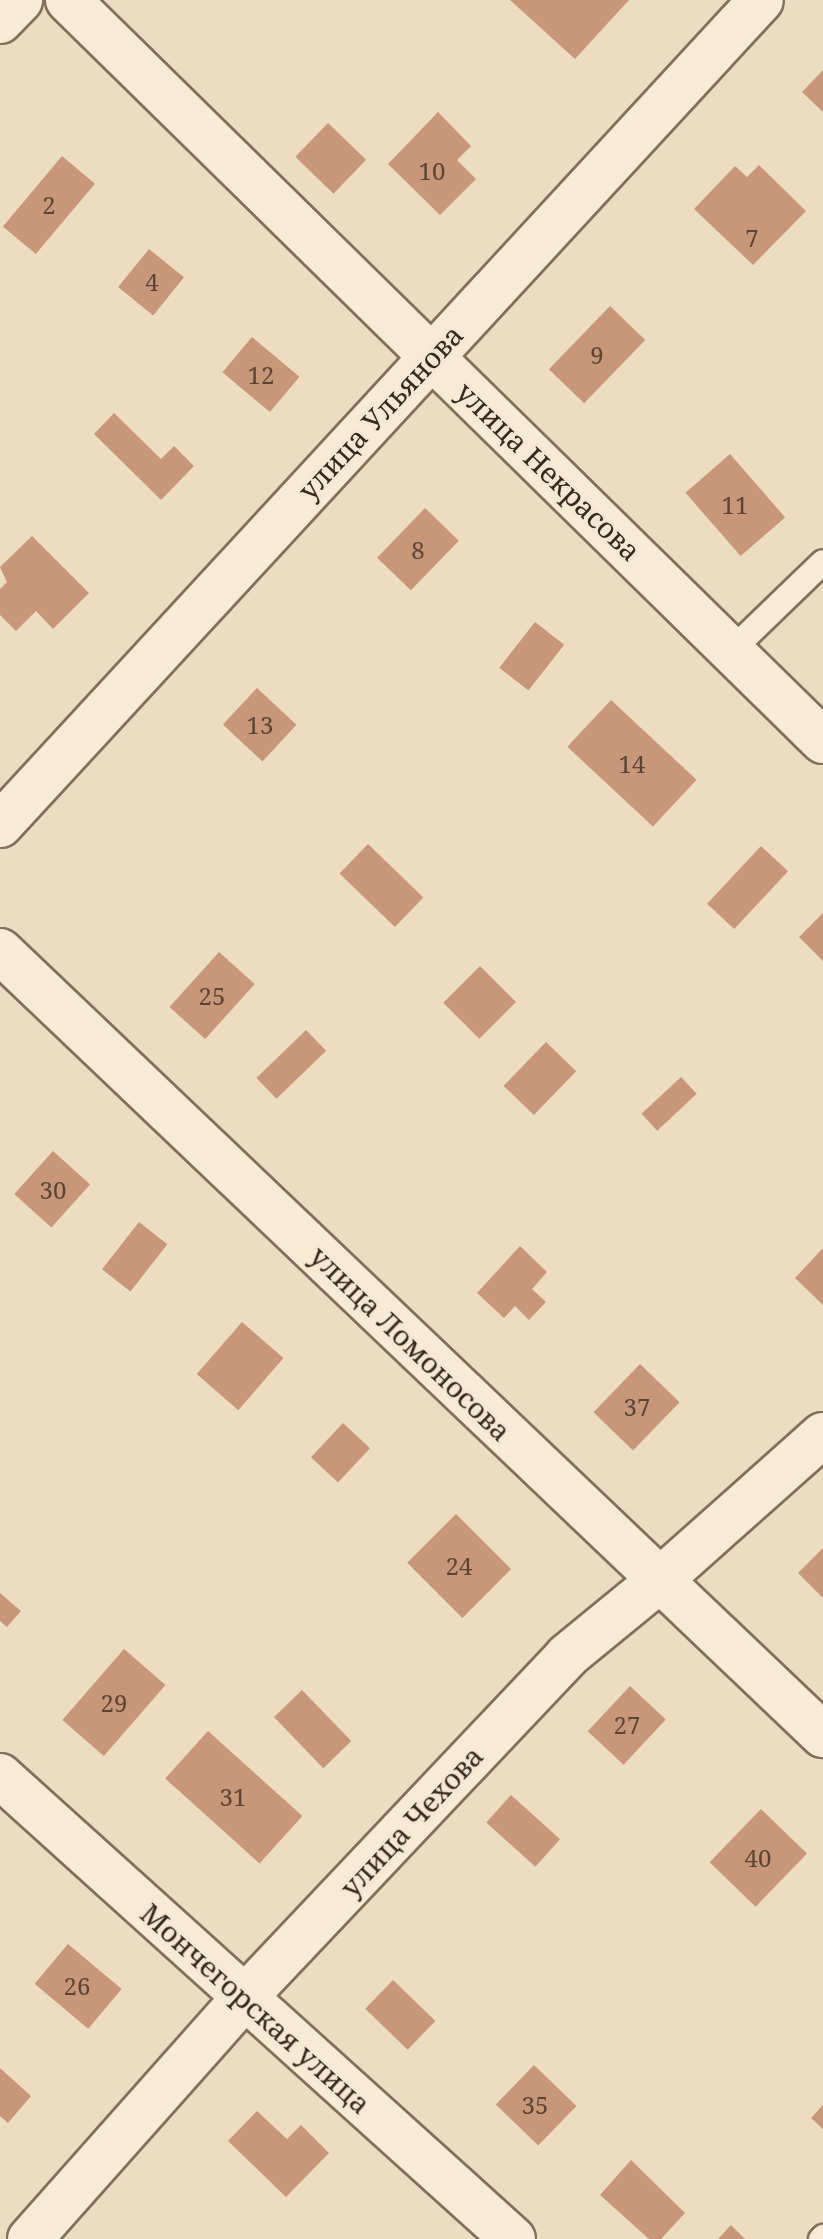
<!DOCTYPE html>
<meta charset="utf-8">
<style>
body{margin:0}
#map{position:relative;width:823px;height:2239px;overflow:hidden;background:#ecddc2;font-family:"Noto Serif",serif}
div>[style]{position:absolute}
.building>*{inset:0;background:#c89779;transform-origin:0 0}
.roads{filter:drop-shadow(2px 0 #846f5a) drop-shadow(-2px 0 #846f5a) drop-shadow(0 2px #846f5a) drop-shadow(0 -2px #846f5a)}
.lane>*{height:24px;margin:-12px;padding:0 12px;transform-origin:12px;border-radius:12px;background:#f7ebd5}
.street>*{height:44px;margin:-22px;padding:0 22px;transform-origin:22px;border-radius:22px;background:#f7ebd5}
.secondary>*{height:44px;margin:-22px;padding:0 22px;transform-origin:22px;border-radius:22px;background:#f7ebd5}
span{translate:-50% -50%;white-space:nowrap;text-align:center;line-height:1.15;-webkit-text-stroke:6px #f3e8d1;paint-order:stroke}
.number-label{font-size:24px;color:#5a4435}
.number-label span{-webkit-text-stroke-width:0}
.street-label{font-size:28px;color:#35281e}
</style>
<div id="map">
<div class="building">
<i style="clip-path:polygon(510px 0,629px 0,575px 59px)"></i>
<i style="clip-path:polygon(823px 70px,823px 112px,802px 92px)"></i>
<i style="clip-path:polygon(438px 112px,471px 146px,457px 160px,476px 179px,440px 215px,388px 164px)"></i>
<i style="left:328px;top:123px;width:53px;height:47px;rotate:44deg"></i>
<i style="left:62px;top:156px;width:43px;height:92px;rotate:40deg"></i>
<i style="clip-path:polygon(759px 165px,806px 211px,753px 265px,694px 209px,735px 166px,747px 177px)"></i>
<i style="left:149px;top:249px;width:45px;height:49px;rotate:39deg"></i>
<i style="left:610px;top:306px;width:49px;height:88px;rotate:44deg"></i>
<i style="left:252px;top:337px;width:62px;height:46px;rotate:40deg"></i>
<i style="clip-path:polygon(114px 413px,161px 459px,174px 446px,194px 466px,161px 500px,94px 434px)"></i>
<i style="left:730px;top:454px;width:84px;height:59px;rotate:49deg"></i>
<i style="left:425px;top:508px;width:47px;height:69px;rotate:44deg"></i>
<i style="clip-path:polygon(32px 536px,89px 593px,53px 629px,36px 611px,16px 631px,0 615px,0 589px,7px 582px,0 567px)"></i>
<i style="left:535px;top:622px;width:37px;height:58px;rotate:38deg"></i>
<i style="left:257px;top:688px;width:54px;height:50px;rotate:43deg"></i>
<i style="left:611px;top:700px;width:117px;height:64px;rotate:43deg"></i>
<i style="left:368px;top:844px;width:77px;height:41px;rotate:44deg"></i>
<i style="left:761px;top:846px;width:37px;height:79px;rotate:43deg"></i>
<i style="clip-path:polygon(823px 913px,823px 961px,799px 937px)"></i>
<i style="left:219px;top:952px;width:48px;height:74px;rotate:42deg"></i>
<i style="left:480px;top:966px;width:51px;height:52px;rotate:45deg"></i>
<i style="left:306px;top:1030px;width:29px;height:69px;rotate:46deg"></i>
<i style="left:546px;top:1042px;width:42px;height:61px;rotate:44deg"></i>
<i style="left:681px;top:1077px;width:23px;height:54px;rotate:47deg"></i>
<i style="left:53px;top:1151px;width:50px;height:58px;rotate:42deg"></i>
<i style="left:139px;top:1222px;width:36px;height:60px;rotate:38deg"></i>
<i style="clip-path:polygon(520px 1246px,547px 1272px,532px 1289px,546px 1302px,529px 1320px,515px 1306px,504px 1318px,477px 1293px)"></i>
<i style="clip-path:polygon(823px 1248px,823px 1305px,795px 1278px)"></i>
<i style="left:242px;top:1322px;width:55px;height:69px;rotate:41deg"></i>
<i style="left:640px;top:1364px;width:55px;height:67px;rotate:44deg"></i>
<i style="left:343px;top:1423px;width:37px;height:47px;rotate:43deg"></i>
<i style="left:456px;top:1514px;width:78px;height:69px;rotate:45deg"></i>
<i style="clip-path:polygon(823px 1548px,823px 1598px,798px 1573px)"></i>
<i style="clip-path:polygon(0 1593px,21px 1611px,7px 1627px,0 1621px)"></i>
<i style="left:124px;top:1649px;width:55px;height:94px;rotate:41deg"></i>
<i style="left:630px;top:1686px;width:49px;height:62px;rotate:43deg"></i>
<i style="left:302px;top:1690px;width:71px;height:39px;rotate:46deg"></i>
<i style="left:208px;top:1731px;width:127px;height:64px;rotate:42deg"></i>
<i style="left:511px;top:1795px;width:66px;height:37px;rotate:42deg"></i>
<i style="left:761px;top:1809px;width:64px;height:74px;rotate:44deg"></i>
<i style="left:68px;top:1944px;width:70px;height:52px;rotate:40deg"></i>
<i style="left:393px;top:1980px;width:59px;height:40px;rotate:44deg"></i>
<i style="left:534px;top:2065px;width:59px;height:55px;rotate:44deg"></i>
<i style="clip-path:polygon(0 2068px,31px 2096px,8px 2123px,0 2116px)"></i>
<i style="clip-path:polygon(823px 2105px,823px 2129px,811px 2118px)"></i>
<i style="clip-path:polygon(257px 2111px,287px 2139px,301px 2125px,329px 2153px,286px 2197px,228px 2141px)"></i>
<i style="clip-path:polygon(631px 2160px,685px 2213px,661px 2239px,649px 2239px,600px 2195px)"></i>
<i style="clip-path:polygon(731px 2225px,745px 2239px,718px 2239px)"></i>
</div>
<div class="roads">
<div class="lane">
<i style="left:733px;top:649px;width:125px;rotate:-44deg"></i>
<i style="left:821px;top:2239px;width:3px;rotate:-45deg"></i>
</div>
<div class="street">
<i style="left:68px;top:0;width:1058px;rotate:44.46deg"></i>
<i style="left:0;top:21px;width:29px;rotate:-46deg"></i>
<i style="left:0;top:1776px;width:691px;rotate:42.07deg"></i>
<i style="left:30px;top:2239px;width:322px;rotate:-48.4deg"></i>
<i style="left:244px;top:1998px;width:470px;rotate:-46.6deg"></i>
<i style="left:567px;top:1656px;width:120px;rotate:-39.3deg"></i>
<i style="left:660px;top:1580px;width:218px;rotate:-41.7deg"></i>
</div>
<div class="secondary">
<i style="left:0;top:825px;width:1122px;rotate:-47.31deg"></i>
<i style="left:0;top:951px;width:1137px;rotate:43.61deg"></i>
</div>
</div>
<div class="number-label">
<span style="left:432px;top:171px">10</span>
<span style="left:49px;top:205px">2</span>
<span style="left:752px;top:238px">7</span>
<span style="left:152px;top:282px">4</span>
<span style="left:597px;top:355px">9</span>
<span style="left:261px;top:375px">12</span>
<span style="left:735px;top:505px">11</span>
<span style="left:418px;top:550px">8</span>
<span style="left:260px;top:725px">13</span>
<span style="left:632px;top:764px">14</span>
<span style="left:212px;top:996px">25</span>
<span style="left:53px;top:1190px">30</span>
<span style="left:637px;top:1407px">37</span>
<span style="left:459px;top:1566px">24</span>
<span style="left:114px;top:1703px">29</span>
<span style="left:627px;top:1725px">27</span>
<span style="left:233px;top:1797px">31</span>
<span style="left:758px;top:1858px">40</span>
<span style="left:77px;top:1986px">26</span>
<span style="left:535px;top:2105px">35</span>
</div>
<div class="street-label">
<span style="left:380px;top:412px;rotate:-47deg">улица Ульянова</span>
<span style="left:549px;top:471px;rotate:44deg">улица Некрасова</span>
<span style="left:411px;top:1343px;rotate:44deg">улица Ломоносова</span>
<span style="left:411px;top:1821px;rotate:-47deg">улица Чехова</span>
<span style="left:256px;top:2008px;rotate:42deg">Мончегорская улица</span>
</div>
</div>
